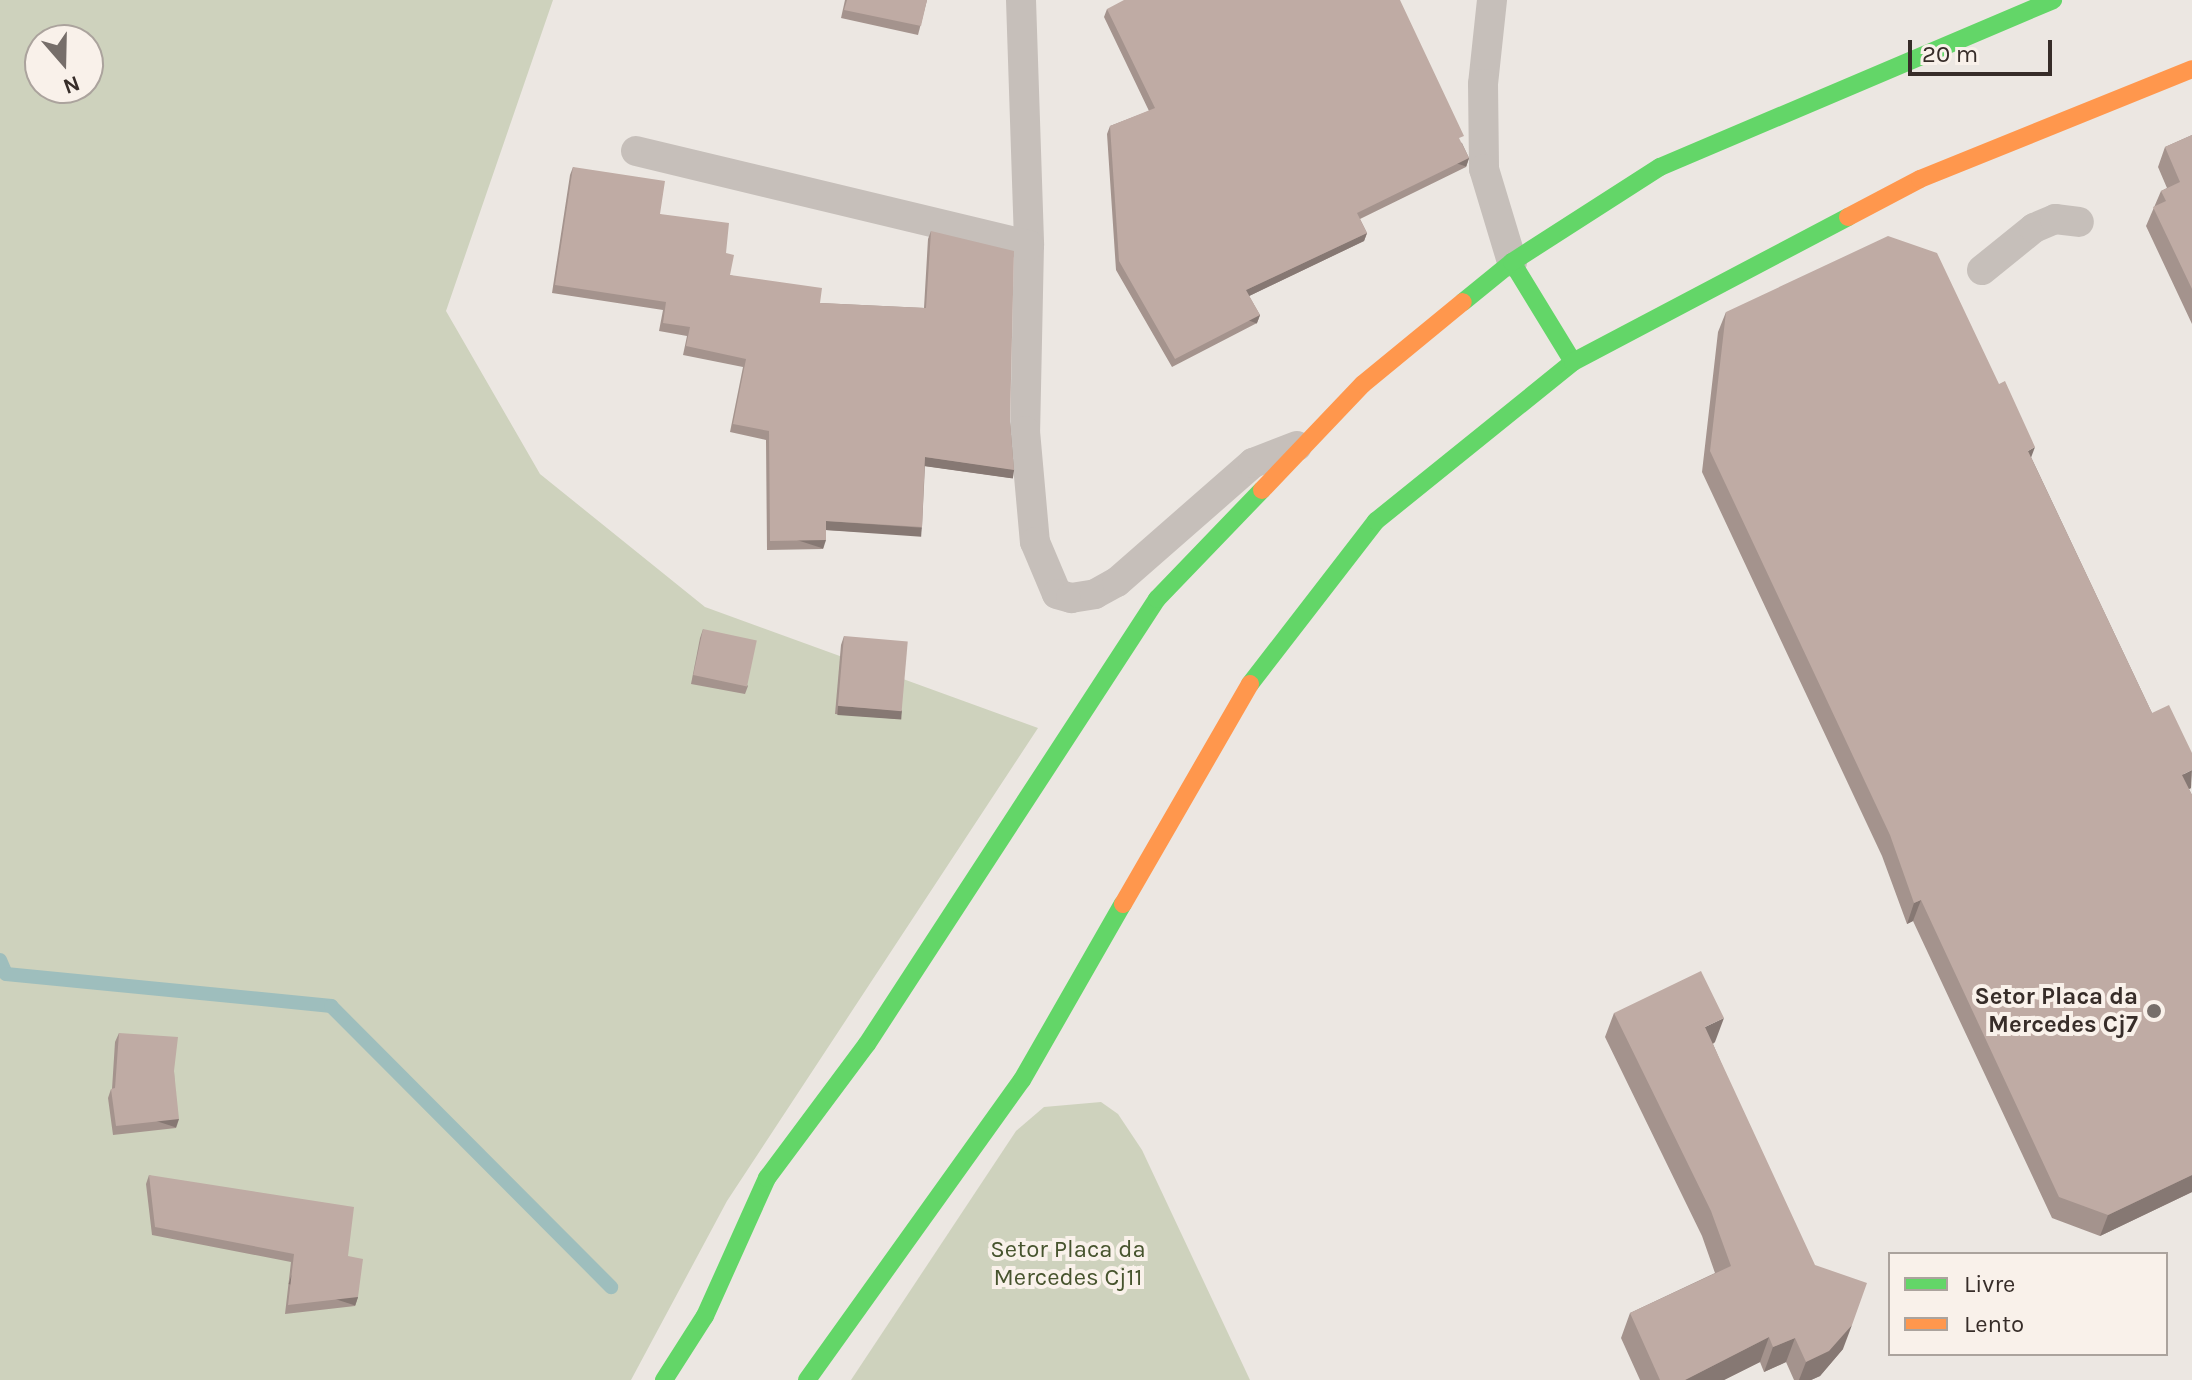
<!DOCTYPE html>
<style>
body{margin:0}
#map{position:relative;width:2192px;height:1380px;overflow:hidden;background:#ece7e2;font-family:Karla,sans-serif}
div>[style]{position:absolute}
.green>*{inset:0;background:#ced2bd}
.stream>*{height:14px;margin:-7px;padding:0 7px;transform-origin:7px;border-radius:7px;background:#9ebebd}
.lane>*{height:30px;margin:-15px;padding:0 15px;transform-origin:15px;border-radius:15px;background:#c6bfba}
.fast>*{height:18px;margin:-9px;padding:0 9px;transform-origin:9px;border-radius:9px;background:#63d668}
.slow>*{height:18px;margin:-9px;padding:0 9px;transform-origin:9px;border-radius:9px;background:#ff974d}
.wall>*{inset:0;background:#a4938d}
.shaded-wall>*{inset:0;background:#867873;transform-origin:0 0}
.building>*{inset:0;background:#bfaba4;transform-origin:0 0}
.dots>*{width:22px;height:22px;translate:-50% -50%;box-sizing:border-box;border:4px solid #f9f1ea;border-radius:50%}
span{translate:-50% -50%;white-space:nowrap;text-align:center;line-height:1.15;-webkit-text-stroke:8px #f9f1ea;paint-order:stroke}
.poi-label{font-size:24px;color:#372d29;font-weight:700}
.right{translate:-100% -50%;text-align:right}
.park-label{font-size:24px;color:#47542e}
.legend{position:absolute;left:1888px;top:1252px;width:280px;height:104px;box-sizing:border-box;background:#f9f1ea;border:2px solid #aba39d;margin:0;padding:10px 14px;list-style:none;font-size:24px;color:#372d29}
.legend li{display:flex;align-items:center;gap:16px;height:40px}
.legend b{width:40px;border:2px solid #aba39d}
.north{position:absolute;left:24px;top:24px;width:80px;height:80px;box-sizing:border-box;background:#f9f1ea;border:2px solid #aba39d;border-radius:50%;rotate:160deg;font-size:22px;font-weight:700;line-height:32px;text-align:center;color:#372d29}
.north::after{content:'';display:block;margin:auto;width:28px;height:36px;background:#766e6a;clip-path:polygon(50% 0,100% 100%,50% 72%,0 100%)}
.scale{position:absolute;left:1908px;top:40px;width:144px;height:36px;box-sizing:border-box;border:4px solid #372d29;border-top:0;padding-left:10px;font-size:24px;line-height:28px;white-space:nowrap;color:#372d29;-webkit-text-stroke:6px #f9f1ea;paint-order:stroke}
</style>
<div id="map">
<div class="green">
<i style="clip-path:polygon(evenodd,0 0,553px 0,446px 311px,540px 474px,705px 607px,1038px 728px,727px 1201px,631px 1380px,0 1380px,0 0,40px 40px,88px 40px,88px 88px,40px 88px,40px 40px)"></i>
<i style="clip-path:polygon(1101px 1102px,1118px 1114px,1142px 1150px,1250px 1380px,851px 1380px,1016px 1131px,1044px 1107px)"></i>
</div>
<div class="stream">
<i style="left:0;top:960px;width:15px;rotate:67deg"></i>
<i style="left:6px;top:974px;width:327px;rotate:5.6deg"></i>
<i style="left:331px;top:1006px;width:397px;rotate:45.1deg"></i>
</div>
<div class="lane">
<i style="left:1021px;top:0;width:245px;rotate:88.1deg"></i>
<i style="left:1029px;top:245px;width:186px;rotate:91.2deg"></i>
<i style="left:1025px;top:431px;width:111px;rotate:84.9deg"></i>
<i style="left:1035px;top:542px;width:56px;rotate:67.1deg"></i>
<i style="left:1057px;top:594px;width:15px;rotate:16deg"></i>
<i style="left:1071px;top:598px;width:24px;rotate:-9deg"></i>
<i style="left:1095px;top:594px;width:25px;rotate:-29deg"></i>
<i style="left:1117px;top:582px;width:181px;rotate:-41.2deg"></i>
<i style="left:1253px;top:463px;width:47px;rotate:-21.1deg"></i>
<i style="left:1492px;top:0;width:84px;rotate:96.1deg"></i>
<i style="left:1483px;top:84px;width:85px;rotate:89.3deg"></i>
<i style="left:1484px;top:169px;width:97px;rotate:73.2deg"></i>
<i style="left:636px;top:151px;width:404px;rotate:13.5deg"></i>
<i style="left:1982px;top:270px;width:67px;rotate:-38.9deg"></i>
<i style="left:2034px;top:228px;width:23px;rotate:-23deg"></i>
<i style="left:2055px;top:219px;width:24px;rotate:7deg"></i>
</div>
<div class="fast">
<i style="left:1512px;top:262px;width:117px;rotate:58.6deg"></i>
<i style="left:1463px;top:302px;width:63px;rotate:-39.2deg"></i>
<i style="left:1512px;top:262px;width:176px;rotate:-32.7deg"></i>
<i style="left:1660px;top:167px;width:427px;rotate:-23deg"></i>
<i style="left:1250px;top:684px;width:206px;rotate:-52.3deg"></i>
<i style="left:1376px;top:521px;width:253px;rotate:-38.9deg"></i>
<i style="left:1573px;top:362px;width:311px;rotate:-27.8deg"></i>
<i style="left:664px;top:1380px;width:76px;rotate:-57.4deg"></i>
<i style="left:705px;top:1316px;width:151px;rotate:-65.8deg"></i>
<i style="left:767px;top:1178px;width:167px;rotate:-53.3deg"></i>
<i style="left:867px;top:1044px;width:531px;rotate:-56.91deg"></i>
<i style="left:1157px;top:599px;width:151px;rotate:-46.1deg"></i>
<i style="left:807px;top:1380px;width:369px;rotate:-54.4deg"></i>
<i style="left:1022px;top:1080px;width:203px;rotate:-60.2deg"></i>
</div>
<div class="slow">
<i style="left:1848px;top:217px;width:81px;rotate:-27.8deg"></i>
<i style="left:1920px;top:179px;width:293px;rotate:-22deg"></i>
<i style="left:1262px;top:490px;width:146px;rotate:-46.4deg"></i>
<i style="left:1363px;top:384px;width:129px;rotate:-39.4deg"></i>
<i style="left:1123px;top:904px;width:254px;rotate:-60deg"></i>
</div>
<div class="wall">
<i style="clip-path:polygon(845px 0,927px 0,918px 35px,841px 18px)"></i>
<i style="clip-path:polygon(1107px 9px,1462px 143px,1469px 158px,1466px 167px,1360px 219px,1367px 233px,1364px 241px,1249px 296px,1260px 315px,1257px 323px,1172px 367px,1116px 270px,1107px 134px,1110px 126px,1149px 111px,1104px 17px)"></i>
<i style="clip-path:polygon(2192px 135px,2192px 324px,2146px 226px,2161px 191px,2167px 188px,2158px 167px,2165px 147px)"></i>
<i style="clip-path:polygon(573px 167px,660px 214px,726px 253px,730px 275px,820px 303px,924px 308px,928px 239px,931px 231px,1010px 422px,1014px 470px,1011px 478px,925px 466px,922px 527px,919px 535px,826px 530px,823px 549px,767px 550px,766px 440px,730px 432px,743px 367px,683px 355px,687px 336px,659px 331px,663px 310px,552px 293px,570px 175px)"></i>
<i style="clip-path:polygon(1726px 312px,2031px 457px,2152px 713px,2191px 788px,2189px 789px,2192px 795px,2192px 1192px,2100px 1236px,2052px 1218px,1913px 921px,1907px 924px,1882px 856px,1702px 472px,1718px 332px)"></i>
<i style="clip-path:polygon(703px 629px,748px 686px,745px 694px,691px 684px,700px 638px)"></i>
<i style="clip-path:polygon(844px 636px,902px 711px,899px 719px,835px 714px,841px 645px)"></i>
<i style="clip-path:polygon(1614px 1013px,1715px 1042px,1713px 1044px,1843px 1349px,1820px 1376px,1811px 1380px,1794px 1380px,1786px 1362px,1764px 1372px,1760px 1362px,1724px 1380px,1640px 1380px,1621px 1338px,1630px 1313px,1715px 1273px,1702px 1236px,1605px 1037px)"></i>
<i style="clip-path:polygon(119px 1033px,174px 1071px,176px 1128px,113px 1135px,108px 1098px,111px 1089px,112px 1089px,115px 1042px)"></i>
<i style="clip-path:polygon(149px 1175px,348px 1256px,358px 1297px,355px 1306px,285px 1314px,291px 1262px,152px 1235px,146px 1184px)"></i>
</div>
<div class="shaded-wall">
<i style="left:1469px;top:158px;width:9px;height:125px;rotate:108deg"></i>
<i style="clip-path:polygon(1367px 233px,1364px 241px,1243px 299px,1246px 290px)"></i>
<i style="left:1260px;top:315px;width:9px;height:96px;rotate:111deg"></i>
<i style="clip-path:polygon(2035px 447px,2027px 468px,2028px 451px)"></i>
<i style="left:925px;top:457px;width:90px;height:9px;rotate:8deg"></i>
<i style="left:826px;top:521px;width:96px;height:9px;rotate:4deg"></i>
<i style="left:826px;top:540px;width:9px;height:56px;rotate:108deg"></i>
<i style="left:838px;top:706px;width:64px;height:9px;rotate:4deg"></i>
<i style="clip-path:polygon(2192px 770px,2191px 788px,2175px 796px,2182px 775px)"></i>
<i style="clip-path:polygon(1921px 900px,1913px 921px,1907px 924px,1914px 903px)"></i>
<i style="clip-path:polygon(1724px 1018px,1715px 1042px,1696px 1052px,1705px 1027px)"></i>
<i style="left:179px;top:1119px;width:9px;height:63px;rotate:108deg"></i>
<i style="clip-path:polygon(2192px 1175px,2192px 1192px,2100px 1236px,2108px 1215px)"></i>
<i style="left:358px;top:1297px;width:9px;height:70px;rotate:108deg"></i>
<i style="clip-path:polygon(1852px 1325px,1843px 1349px,1820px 1376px,1811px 1380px,1799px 1380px,1806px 1362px)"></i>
<i style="clip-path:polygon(1769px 1337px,1760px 1362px,1724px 1380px,1685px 1380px)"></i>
<i style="clip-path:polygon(1795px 1338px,1786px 1362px,1764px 1372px,1773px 1347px)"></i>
</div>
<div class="building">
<i style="clip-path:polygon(847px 0,927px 0,921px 26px,844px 10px)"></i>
<i style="clip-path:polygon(1124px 0,1400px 0,1464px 136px,1459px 138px,1469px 158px,1357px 213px,1367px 233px,1246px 290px,1260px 315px,1175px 359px,1119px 261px,1110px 126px,1155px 108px,1107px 9px)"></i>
<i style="clip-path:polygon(2192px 135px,2192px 289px,2153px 207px,2166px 201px,2161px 191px,2180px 182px,2165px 147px)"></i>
<i style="clip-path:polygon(573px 167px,665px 181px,660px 214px,729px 223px,726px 253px,734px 255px,730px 275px,822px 288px,820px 303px,926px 308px,931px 231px,1014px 251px,1010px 422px,1014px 470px,925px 457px,922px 527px,826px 521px,826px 540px,770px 541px,769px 431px,733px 424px,746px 359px,686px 346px,690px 327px,663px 323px,666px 302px,555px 285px)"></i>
<i style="clip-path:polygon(1888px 236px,1937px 253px,1999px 384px,2005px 381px,2035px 447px,2028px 451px,2152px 713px,2169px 705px,2192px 753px,2192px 770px,2182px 775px,2192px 795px,2192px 1175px,2108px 1215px,2059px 1197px,1921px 900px,1914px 903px,1890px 835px,1710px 451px,1726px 312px)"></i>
<i style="left:703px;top:629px;width:55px;height:47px;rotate:12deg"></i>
<i style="left:844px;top:636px;width:64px;height:70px;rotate:5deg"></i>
<i style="clip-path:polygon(1701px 971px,1724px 1018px,1705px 1027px,1815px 1265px,1867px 1283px,1852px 1325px,1829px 1351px,1806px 1362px,1795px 1338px,1773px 1347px,1769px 1337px,1685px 1380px,1660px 1380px,1630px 1313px,1731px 1266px,1711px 1211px,1614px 1013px)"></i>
<i style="clip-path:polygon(119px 1033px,178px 1037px,174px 1071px,179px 1119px,116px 1126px,111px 1089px,115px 1088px)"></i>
<i style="clip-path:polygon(149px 1175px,354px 1207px,348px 1256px,363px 1259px,358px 1297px,288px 1305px,294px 1254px,155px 1227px)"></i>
</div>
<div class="dots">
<i style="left:2154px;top:1011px;background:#766e6a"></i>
</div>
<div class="poi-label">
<span class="right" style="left:2138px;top:1011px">Setor Placa da<br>Mercedes Cj7</span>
</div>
<div class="park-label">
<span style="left:1068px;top:1264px">Setor Placa da<br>Mercedes Cj11</span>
</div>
<ul class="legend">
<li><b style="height:10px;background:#63d668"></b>Livre</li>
<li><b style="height:10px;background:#ff974d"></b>Lento</li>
</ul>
<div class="north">N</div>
<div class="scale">20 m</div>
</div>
